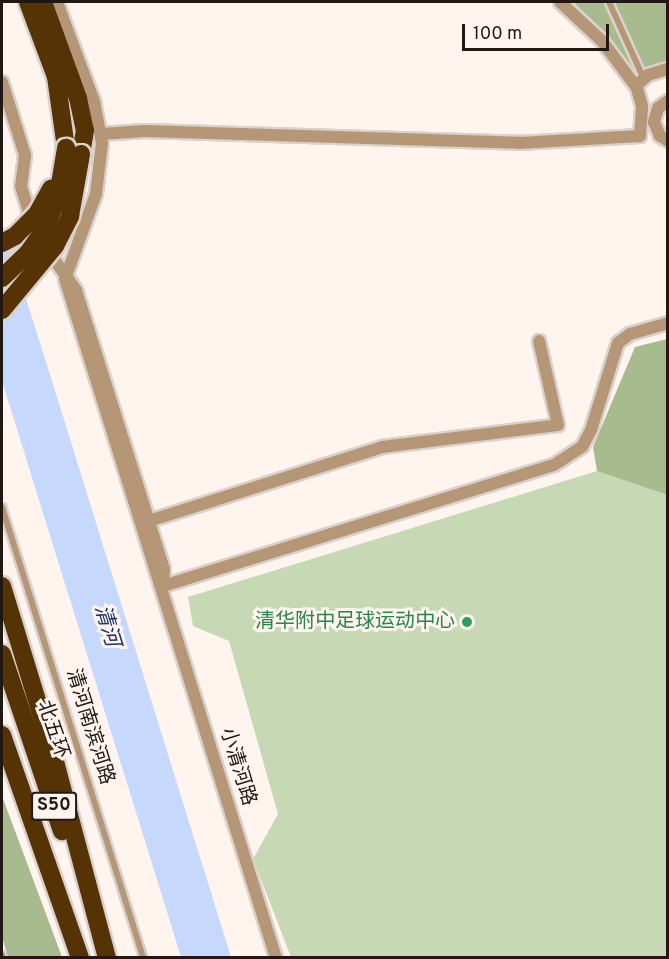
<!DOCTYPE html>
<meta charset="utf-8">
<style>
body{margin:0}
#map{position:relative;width:669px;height:959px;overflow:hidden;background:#fff4ee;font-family:Overpass,"Noto Sans SC",sans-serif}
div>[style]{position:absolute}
.green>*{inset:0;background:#c7d8b4}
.forest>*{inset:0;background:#a7bb8f}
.water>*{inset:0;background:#c6d9fc}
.roads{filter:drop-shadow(2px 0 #dbd1cb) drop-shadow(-2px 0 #dbd1cb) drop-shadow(0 2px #dbd1cb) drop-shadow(0 -2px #dbd1cb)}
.lane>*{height:6px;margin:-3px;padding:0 3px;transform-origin:3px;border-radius:3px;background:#b59778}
.street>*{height:12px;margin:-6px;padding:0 6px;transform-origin:6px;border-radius:6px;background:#b59778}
.highway>*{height:18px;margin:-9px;padding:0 9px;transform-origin:9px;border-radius:9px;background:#563304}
.bridges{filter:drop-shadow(2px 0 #dbd1cb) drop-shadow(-2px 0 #dbd1cb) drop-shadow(0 2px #dbd1cb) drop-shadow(0 -2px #dbd1cb)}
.highway-bridge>*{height:18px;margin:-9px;padding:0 9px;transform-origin:9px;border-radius:9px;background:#563304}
.dots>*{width:16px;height:16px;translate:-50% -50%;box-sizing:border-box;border:3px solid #fff4ee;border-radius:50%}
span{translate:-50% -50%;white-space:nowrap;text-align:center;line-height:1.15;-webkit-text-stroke:6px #fff4ee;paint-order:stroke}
.shield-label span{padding:2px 4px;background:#fff4ee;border:2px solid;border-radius:4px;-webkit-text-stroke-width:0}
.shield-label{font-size:18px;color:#211813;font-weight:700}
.leisure-label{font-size:20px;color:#27864d}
.right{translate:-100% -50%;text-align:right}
.street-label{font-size:20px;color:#211813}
.water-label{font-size:21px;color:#193366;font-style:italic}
.frame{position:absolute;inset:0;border:3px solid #211813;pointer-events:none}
.scale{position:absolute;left:462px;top:24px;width:147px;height:27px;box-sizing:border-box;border:3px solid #211813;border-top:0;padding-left:8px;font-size:18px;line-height:21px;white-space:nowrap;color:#211813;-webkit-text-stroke:4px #fff4ee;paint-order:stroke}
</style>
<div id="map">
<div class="green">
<i style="clip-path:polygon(597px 471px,667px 495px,667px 957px,291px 957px,253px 859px,278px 814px,229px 641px,193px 626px,188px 597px)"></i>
</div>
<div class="forest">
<i style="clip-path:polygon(574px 2px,667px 2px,667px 61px,633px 73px)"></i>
<i style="clip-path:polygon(667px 339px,668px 339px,667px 495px,597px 471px,593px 447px,635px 347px)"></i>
<i style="clip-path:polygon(2px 796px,62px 957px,8px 957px,2px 937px)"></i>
</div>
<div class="water">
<i style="clip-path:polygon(2px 223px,47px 365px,231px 957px,181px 957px,2px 381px)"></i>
</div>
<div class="roads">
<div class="lane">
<i style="left:609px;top:2px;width:85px;rotate:65.6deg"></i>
<i style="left:2px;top:507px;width:473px;rotate:72.6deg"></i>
<i style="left:2px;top:955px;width:3px;rotate:90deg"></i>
</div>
<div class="street">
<i style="left:57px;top:2px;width:106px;rotate:69.5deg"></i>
<i style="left:94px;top:101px;width:43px;rotate:79.2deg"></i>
<i style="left:102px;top:143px;width:51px;rotate:96.7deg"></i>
<i style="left:96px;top:194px;width:90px;rotate:110deg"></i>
<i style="left:2px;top:82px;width:77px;rotate:72.5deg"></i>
<i style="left:25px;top:155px;width:31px;rotate:97deg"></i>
<i style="left:21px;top:186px;width:41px;rotate:72.9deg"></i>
<i style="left:636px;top:86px;width:16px;rotate:-43deg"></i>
<i style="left:648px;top:75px;width:21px;rotate:-17deg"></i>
<i style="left:668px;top:101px;width:12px;rotate:145deg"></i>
<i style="left:658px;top:108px;width:15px;rotate:106deg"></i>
<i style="left:654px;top:122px;width:15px;rotate:67deg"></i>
<i style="left:660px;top:136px;width:9px;rotate:32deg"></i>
<i style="left:101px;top:134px;width:44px;rotate:-3.9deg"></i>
<i style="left:145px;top:131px;width:374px;rotate:1.8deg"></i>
<i style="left:519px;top:143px;width:121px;rotate:-3.3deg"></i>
<i style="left:640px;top:136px;width:30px;rotate:-86deg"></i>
<i style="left:642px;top:106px;width:19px;rotate:-106deg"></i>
<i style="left:637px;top:88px;width:59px;rotate:-126.7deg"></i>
<i style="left:602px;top:41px;width:57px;rotate:-137.1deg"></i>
<i style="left:46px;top:248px;width:52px;rotate:54.5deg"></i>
<i style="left:76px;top:290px;width:293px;rotate:72.5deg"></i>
<i style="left:164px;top:569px;width:17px;rotate:93deg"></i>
<i style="left:65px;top:279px;width:711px;rotate:72.74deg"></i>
<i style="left:149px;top:521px;width:244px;rotate:-17.6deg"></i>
<i style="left:382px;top:447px;width:177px;rotate:-7.1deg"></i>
<i style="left:558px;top:425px;width:86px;rotate:-102.7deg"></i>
<i style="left:163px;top:586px;width:409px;rotate:-17.2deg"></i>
<i style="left:554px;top:465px;width:33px;rotate:-33deg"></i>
<i style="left:582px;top:447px;width:19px;rotate:-62deg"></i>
<i style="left:591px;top:430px;width:91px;rotate:-72.8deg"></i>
<i style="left:618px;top:343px;width:15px;rotate:-37deg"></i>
<i style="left:630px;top:334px;width:40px;rotate:-16deg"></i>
</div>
<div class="highway">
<i style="left:28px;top:2px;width:80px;rotate:69.5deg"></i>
<i style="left:56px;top:77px;width:72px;rotate:82deg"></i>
<i style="left:43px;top:2px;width:102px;rotate:70deg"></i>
<i style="left:78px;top:98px;width:33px;rotate:78deg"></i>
<i style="left:85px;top:130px;width:24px;rotate:99deg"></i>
<i style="left:2px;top:586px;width:171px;rotate:73deg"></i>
<i style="left:52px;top:750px;width:215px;rotate:75.2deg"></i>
<i style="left:2px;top:654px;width:187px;rotate:71.3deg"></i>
<i style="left:2px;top:735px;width:236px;rotate:70.7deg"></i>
</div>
</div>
<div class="bridges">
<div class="highway-bridge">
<i style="left:2px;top:243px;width:15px;rotate:-28deg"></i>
<i style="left:15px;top:236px;width:31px;rotate:-45deg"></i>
<i style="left:37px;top:214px;width:29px;rotate:-61deg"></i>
<i style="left:2px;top:278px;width:36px;rotate:-44deg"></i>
<i style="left:28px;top:253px;width:29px;rotate:-55deg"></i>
<i style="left:45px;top:229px;width:35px;rotate:-68deg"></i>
<i style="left:58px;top:196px;width:49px;rotate:-80.5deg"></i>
<i style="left:2px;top:310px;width:83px;rotate:-50.4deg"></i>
<i style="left:55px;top:246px;width:34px;rotate:-63deg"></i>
<i style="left:70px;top:216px;width:63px;rotate:-79.9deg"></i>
</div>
</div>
<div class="dots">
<i style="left:467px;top:622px;background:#2e9e5b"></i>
</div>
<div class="shield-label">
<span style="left:54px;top:806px">S50</span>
</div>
<div class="leisure-label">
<span class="right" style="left:455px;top:622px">清华附中足球运动中心</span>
</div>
<div class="street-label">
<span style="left:89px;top:727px;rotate:73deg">清河南滨河路</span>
<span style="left:52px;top:730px;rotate:71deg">北五环</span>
<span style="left:237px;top:767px;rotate:73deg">小清河路</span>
</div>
<div class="water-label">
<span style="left:106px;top:626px;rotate:73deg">清河</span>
</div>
<div class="frame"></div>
<div class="scale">100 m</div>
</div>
